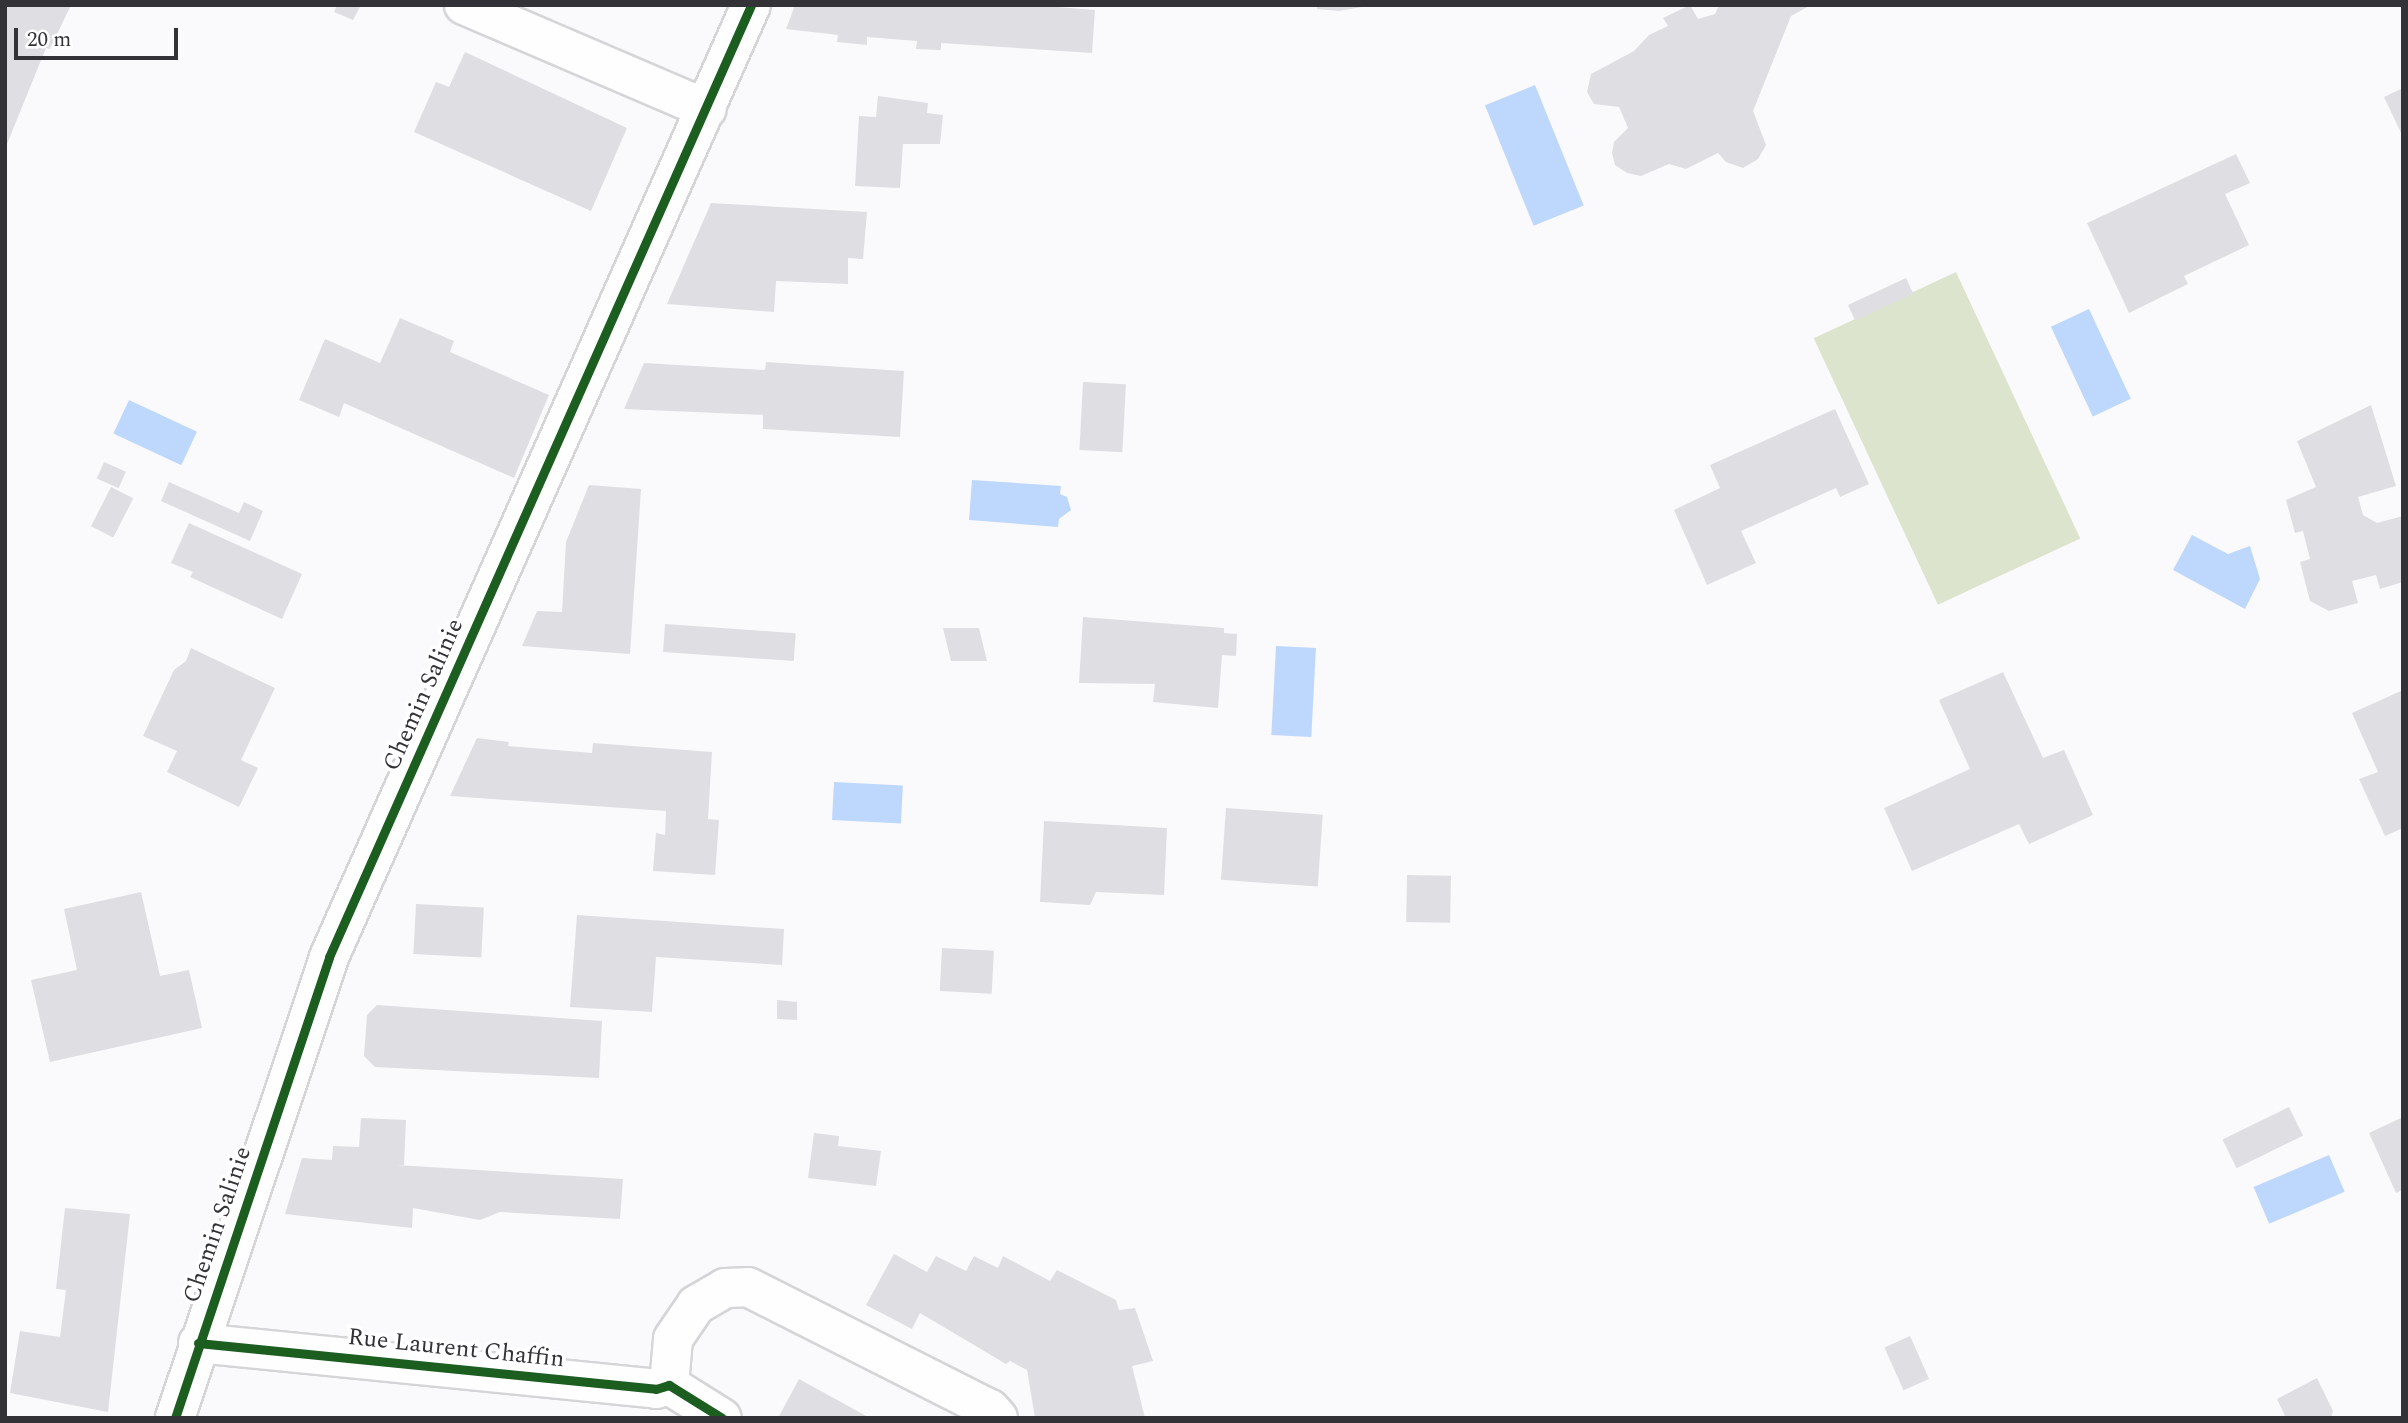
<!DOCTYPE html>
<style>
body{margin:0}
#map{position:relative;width:2408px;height:1423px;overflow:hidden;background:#fafafd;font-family:Spectral,serif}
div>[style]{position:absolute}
.green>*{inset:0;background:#dde4cd;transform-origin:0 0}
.water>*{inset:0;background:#bed7fc;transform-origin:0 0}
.building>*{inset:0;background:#dfdee2;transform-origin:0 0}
.roads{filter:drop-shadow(2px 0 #d5d5d8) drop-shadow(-2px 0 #d5d5d8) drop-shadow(0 2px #d5d5d8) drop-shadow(0 -2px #d5d5d8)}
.minor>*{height:38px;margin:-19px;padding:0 19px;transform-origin:19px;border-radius:19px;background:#fefeff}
.cycleway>*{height:9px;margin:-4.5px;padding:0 4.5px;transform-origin:4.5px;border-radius:4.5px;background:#1b5e20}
span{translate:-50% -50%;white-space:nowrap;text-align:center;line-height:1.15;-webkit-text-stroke:7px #fff;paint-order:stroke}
.street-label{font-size:24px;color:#333337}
.frame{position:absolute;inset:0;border:7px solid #333337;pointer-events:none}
.scale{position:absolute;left:14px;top:28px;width:164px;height:32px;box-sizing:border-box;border:4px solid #333337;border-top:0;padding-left:9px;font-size:21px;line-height:24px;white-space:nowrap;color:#333337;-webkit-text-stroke:5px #fff;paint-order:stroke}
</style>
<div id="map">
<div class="green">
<i style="left:1956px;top:272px;width:294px;height:157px;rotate:65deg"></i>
</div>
<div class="water">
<i style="left:1535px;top:85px;width:130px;height:54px;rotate:68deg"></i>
<i style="left:2089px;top:309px;width:99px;height:42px;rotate:65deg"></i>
<i style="left:129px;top:400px;width:75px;height:37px;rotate:25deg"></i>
<i style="clip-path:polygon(972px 480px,1061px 486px,1060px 494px,1067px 497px,1071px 510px,1059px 519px,1058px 527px,969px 520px)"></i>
<i style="clip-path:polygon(2192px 535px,2228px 554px,2250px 546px,2260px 579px,2245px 609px,2173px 570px)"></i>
<i style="left:1276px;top:646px;width:40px;height:89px;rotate:3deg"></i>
<i style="left:834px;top:782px;width:69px;height:38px;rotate:3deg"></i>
<i style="left:2329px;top:1155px;width:40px;height:82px;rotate:67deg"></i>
</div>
<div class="building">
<i style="clip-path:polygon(5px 5px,71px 5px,50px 49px,46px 48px,5px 149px)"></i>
<i style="clip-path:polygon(337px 5px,361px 5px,353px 20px,334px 12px)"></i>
<i style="clip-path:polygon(795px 5px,1032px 5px,1095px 10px,1092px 53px,941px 43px,941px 50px,916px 49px,917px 41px,867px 37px,867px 45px,837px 42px,838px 35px,786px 29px)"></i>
<i style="clip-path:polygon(1317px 5px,1361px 5px,1362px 7px,1339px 11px,1317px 9px)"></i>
<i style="clip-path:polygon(1690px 5px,1698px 19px,1715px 14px,1719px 5px,1811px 5px,1791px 16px,1753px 111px,1766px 145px,1758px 159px,1743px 168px,1726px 162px,1718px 153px,1686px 169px,1669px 164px,1641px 176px,1627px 173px,1615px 165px,1612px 153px,1614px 142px,1628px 128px,1619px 107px,1594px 104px,1587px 92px,1591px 74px,1634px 51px,1649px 35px,1668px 26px,1663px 18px)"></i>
<i style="clip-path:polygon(465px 52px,627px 128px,591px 211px,414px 132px,436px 82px,449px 87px)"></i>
<i style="clip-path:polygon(2403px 88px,2403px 137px,2384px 97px)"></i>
<i style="clip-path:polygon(878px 96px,928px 103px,927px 113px,943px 115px,940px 144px,903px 144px,900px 188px,855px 186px,859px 116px,876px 117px)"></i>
<i style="clip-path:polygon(2236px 154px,2250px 183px,2225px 194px,2249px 245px,2184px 276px,2188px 284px,2129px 313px,2087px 223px)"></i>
<i style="clip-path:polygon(711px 203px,867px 212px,863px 259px,848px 258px,848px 284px,776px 281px,774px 312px,667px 304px)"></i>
<i style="left:1906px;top:278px;width:17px;height:64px;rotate:65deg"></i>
<i style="clip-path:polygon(400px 318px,454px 341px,450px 352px,549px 395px,514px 478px,344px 403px,339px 417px,299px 400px,325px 339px,380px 363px)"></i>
<i style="clip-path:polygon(766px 362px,904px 371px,900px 437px,763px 429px,763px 415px,624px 409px,644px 363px,765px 370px)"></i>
<i style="left:1083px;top:382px;width:43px;height:68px;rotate:3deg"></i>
<i style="clip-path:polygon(2371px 405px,2396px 486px,2358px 497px,2363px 515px,2377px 523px,2403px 516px,2403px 582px,2380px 589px,2376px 575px,2352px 581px,2358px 603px,2329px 611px,2310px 601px,2300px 562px,2310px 559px,2303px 531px,2295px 533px,2286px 500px,2316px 487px,2297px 441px)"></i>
<i style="clip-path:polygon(1835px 409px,1869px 484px,1840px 497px,1836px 488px,1741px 531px,1756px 563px,1707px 585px,1674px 510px,1720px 488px,1710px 465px)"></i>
<i style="left:104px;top:462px;width:24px;height:18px;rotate:24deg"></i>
<i style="clip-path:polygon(169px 482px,239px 513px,244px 502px,263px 511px,250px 541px,161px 501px)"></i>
<i style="clip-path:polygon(589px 485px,641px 489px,630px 654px,522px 646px,537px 611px,562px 612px,566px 542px)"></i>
<i style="left:111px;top:487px;width:25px;height:44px;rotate:27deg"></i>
<i style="clip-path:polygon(189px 523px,302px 574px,282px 619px,190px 577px,193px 572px,171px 563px)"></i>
<i style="clip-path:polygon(1083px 617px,1224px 628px,1224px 633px,1237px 634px,1236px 656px,1222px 655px,1218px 708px,1153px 702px,1155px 684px,1079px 683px)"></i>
<i style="left:665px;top:624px;width:131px;height:28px;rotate:4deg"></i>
<i style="clip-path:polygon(943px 628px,979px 628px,987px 661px,951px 661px)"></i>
<i style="clip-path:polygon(191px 648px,275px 688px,241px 760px,258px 768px,239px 807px,167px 772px,177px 751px,143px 736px,174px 670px,186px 661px)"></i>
<i style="clip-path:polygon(2003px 672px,2043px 758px,2064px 750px,2093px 815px,2029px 844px,2019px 824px,1912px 871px,1884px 808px,1970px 769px,1939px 700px)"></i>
<i style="clip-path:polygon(2403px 690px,2403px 828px,2385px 836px,2359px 779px,2378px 772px,2352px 713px)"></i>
<i style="clip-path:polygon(477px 738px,509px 742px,508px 746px,592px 753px,593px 743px,712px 752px,708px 819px,719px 820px,715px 875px,653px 871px,656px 833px,665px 835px,666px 811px,450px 796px)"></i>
<i style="left:1226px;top:808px;width:97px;height:72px;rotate:4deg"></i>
<i style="clip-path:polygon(1044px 821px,1167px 828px,1164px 895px,1096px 892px,1090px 905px,1040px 902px)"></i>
<i style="left:1407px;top:875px;width:44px;height:47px;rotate:1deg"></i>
<i style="clip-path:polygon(141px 892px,160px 976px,189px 970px,202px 1028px,50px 1062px,31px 980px,77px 970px,64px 909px)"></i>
<i style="left:416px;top:904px;width:68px;height:50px;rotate:3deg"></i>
<i style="clip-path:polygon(577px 915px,784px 929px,782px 965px,656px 957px,652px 1012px,570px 1007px)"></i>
<i style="left:942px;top:948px;width:52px;height:43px;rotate:3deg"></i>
<i style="clip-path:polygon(777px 1000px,797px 1002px,797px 1020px,777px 1019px)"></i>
<i style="clip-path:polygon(377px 1005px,602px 1021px,599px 1078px,375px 1067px,364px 1056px,367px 1015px)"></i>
<i style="left:2289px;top:1107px;width:32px;height:74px;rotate:64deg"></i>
<i style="clip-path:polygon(2403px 1117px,2403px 1190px,2396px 1193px,2369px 1133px)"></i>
<i style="clip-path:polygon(361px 1118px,406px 1120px,404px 1165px,396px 1165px,623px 1179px,620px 1219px,500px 1212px,480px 1220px,413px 1208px,412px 1228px,285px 1214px,302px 1158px,332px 1160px,333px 1146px,359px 1147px)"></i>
<i style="clip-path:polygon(814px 1133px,839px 1136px,838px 1146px,881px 1151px,876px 1186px,808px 1178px)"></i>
<i style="clip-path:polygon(65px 1208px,130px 1214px,108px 1412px,10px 1393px,20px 1331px,60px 1337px,66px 1290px,56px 1289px)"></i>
<i style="clip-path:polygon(894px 1254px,927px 1272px,936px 1256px,966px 1271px,974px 1256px,998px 1268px,1003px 1256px,1050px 1281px,1057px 1270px,1116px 1300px,1119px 1310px,1135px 1308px,1153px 1361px,1132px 1366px,1145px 1418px,1035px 1418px,1027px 1370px,1010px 1361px,1006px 1364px,920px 1313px,912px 1329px,866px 1305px)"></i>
<i style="left:1910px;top:1336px;width:47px;height:28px;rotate:66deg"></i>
<i style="clip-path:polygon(2317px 1378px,2333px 1411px,2331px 1418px,2286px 1418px,2277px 1399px)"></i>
<i style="clip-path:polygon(799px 1379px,870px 1418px,778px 1418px)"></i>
</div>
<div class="roads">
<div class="minor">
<i style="left:464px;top:5px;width:264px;rotate:23.2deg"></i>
<i style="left:198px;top:1343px;width:460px;rotate:5.7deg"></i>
<i style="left:656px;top:1389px;width:14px;rotate:-17deg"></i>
<i style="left:669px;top:1385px;width:62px;rotate:31.9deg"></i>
<i style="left:669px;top:1385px;width:46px;rotate:-85deg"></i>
<i style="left:673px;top:1339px;width:41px;rotate:-55.9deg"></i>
<i style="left:696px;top:1305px;width:34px;rotate:-30deg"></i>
<i style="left:725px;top:1288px;width:23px;rotate:-2deg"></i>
<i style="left:748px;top:1287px;width:271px;rotate:26.8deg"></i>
<i style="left:990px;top:1409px;width:12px;rotate:48deg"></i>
<i style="left:175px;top:1418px;width:486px;rotate:-71.5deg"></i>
<i style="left:329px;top:957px;width:1041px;rotate:-66.09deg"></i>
</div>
</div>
<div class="cycleway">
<i style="left:198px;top:1343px;width:460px;rotate:5.7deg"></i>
<i style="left:656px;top:1389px;width:14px;rotate:-17deg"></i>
<i style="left:669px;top:1385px;width:62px;rotate:31.9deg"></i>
<i style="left:175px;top:1418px;width:486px;rotate:-71.5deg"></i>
<i style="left:329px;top:957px;width:1041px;rotate:-66.09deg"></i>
</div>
<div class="street-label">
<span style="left:424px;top:695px;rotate:-66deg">Chemin Salinie</span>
<span style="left:218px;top:1225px;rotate:-71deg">Chemin Salinie</span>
<span style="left:456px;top:1349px;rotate:6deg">Rue Laurent Chaffin</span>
</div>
<div class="frame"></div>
<div class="scale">20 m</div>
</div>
